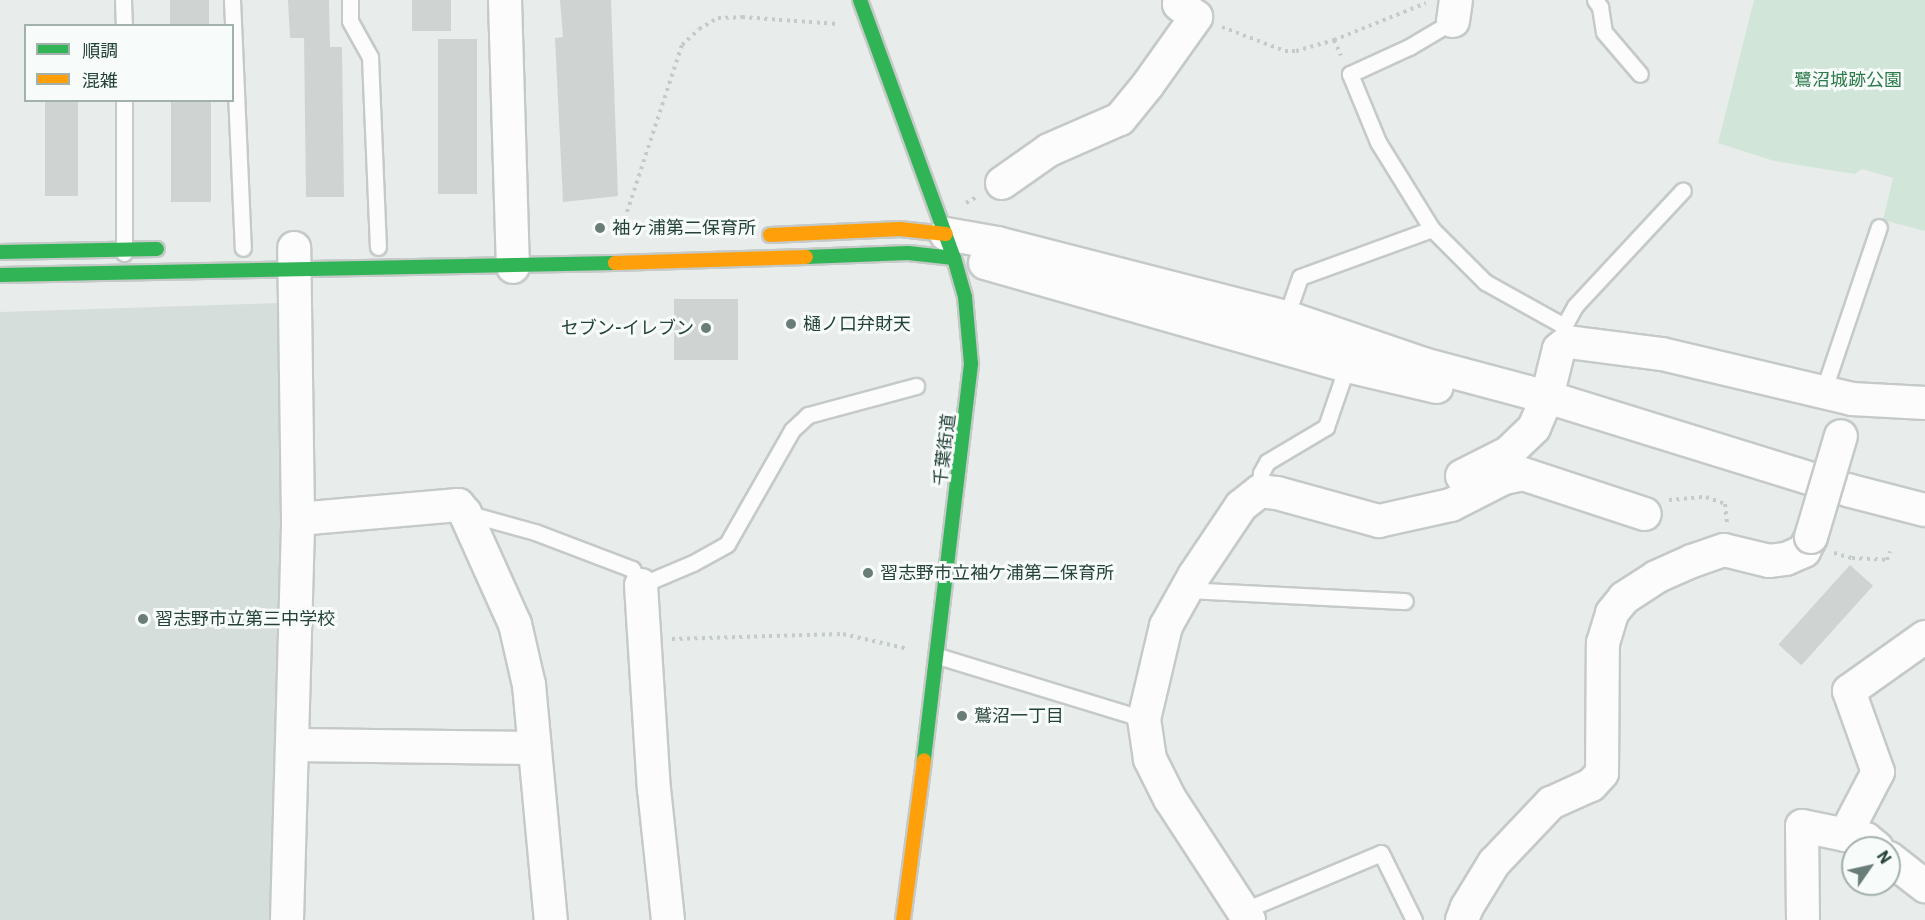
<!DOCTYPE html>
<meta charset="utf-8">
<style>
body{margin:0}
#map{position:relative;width:1925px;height:920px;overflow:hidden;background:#e8edeb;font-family:"IBM Plex Sans","Noto Sans JP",sans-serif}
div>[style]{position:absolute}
.built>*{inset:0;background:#d6dedb}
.green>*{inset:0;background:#d1e6d8}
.building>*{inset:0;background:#cfd4d2;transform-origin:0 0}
.path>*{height:4px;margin-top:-2px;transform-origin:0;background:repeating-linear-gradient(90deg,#c3ccca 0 3px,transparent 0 7.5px)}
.roads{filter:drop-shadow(2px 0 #c5cac8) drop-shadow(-2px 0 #c5cac8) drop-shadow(0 2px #c5cac8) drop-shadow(0 -2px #c5cac8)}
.lane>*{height:15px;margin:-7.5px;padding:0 7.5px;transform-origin:7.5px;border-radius:7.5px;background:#fcfcfc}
.street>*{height:32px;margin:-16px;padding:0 16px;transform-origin:16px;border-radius:16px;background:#fcfcfc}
.fast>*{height:14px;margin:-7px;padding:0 7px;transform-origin:7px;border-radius:7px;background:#30b455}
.slow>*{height:14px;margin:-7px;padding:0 7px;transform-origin:7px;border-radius:7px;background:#ff9f0a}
.bridges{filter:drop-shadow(2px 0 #c5cac8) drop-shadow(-2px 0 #c5cac8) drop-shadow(0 2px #c5cac8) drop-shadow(0 -2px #c5cac8)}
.street-bridge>*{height:32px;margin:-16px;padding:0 16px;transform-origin:16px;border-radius:16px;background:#fcfcfc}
.dots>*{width:16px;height:16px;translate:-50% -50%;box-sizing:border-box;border:3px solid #f7fbf9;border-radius:50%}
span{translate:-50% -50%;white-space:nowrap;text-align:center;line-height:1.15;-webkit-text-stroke:6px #f7fbf9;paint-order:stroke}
.park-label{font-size:18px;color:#2d7a4b}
.poi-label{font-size:18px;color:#24423a}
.left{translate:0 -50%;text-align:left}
.right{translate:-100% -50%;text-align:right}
.street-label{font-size:18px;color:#24423a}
.legend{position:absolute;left:24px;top:24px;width:210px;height:78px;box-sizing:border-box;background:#f7fbf9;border:2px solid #a3b1ad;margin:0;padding:8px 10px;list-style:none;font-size:18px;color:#24423a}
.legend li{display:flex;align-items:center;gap:12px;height:30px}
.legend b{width:30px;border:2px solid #a3b1ad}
.north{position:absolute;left:1841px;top:836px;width:60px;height:60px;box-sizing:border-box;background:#f7fbf9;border:2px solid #a3b1ad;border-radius:50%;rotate:56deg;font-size:16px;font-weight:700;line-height:24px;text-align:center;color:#24423a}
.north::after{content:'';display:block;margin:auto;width:21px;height:27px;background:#697e78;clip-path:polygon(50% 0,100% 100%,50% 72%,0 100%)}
</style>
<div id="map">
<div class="built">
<i style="clip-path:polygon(280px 303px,290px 317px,283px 920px,0 920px,0 312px)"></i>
</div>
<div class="green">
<i style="clip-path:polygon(1754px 0,1925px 0,1925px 231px,1883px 220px,1893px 178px,1862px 169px,1855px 174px,1774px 161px,1718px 143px)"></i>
</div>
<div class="building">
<i style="left:170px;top:0;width:39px;height:26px"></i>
<i style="clip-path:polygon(288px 0,329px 0,330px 47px,342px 47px,344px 197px,306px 197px,304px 38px,290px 38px)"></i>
<i style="left:412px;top:0;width:39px;height:31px"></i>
<i style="clip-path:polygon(560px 0,611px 0,618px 196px,563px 202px,555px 38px,563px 37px)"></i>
<i style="left:438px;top:39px;width:39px;height:155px"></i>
<i style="left:45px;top:100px;width:33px;height:96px"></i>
<i style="left:171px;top:100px;width:40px;height:102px"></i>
<i style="left:674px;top:299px;width:64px;height:61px"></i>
<i style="left:1850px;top:565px;width:31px;height:107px;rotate:42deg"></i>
</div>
<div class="path">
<i style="left:1222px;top:27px;width:67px;rotate:20.9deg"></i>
<i style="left:1285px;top:51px;width:11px"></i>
<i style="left:1296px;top:51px;width:40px;rotate:-16deg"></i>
<i style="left:1334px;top:40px;width:99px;rotate:-21.9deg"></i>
<i style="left:1334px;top:40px;width:17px;rotate:66deg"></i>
<i style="left:966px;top:203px;width:14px;rotate:-30deg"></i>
<i style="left:627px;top:212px;width:176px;rotate:-71.8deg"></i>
<i style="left:682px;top:45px;width:23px;rotate:-43deg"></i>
<i style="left:699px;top:29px;width:22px;rotate:-30deg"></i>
<i style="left:718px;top:18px;width:24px;rotate:-2deg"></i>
<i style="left:742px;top:17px;width:96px;rotate:4.2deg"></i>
<i style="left:1669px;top:500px;width:37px;rotate:-5deg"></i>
<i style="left:1706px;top:497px;width:20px;rotate:20deg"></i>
<i style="left:1725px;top:504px;width:19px;rotate:84deg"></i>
<i style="left:1834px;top:553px;width:19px;rotate:16deg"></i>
<i style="left:1852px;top:558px;width:35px;rotate:3deg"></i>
<i style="left:1887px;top:560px;width:9px;rotate:-72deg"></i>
<i style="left:672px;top:639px;width:171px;rotate:-1.7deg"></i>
<i style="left:843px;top:634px;width:67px;rotate:13deg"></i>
</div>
<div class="roads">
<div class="lane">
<i style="left:123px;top:0;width:26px;rotate:88deg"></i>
<i style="left:232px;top:0;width:248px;rotate:87.5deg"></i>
<i style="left:350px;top:0;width:21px;rotate:90deg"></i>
<i style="left:350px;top:21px;width:41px;rotate:60.9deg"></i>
<i style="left:370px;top:57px;width:190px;rotate:87.6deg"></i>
<i style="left:1595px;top:0;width:9px;rotate:54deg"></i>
<i style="left:1600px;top:7px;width:25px;rotate:81deg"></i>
<i style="left:1604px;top:32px;width:55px;rotate:49.4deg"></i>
<i style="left:1453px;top:21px;width:51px;rotate:149.4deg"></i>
<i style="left:1409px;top:47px;width:65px;rotate:155.4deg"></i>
<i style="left:1350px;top:74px;width:74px;rotate:67.6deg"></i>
<i style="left:1378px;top:142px;width:102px;rotate:58.2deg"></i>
<i style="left:1432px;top:229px;width:75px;rotate:45deg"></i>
<i style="left:1485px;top:282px;width:90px;rotate:29.1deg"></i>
<i style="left:1564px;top:326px;width:16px;rotate:76deg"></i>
<i style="left:124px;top:100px;width:153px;rotate:90deg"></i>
<i style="left:1286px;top:317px;width:42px;rotate:-70.7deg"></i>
<i style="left:1300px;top:277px;width:140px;rotate:-20deg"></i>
<i style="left:1564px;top:326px;width:23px;rotate:-61deg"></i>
<i style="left:1575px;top:306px;width:158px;rotate:-47deg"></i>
<i style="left:1823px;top:392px;width:174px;rotate:-71.3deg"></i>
<i style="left:1260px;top:491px;width:18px;rotate:-87deg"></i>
<i style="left:1261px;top:473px;width:13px;rotate:-61deg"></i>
<i style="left:1267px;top:462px;width:69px;rotate:-30.7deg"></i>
<i style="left:1326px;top:427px;width:65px;rotate:-71deg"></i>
<i style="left:466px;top:513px;width:72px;rotate:15.4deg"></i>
<i style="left:535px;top:532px;width:104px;rotate:20.9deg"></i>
<i style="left:632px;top:569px;width:18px;rotate:61deg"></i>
<i style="left:641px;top:585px;width:56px;rotate:-22.9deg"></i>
<i style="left:693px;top:563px;width:39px;rotate:-29deg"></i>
<i style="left:727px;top:544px;width:131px;rotate:-60.3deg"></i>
<i style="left:792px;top:430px;width:22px;rotate:-43deg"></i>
<i style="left:808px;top:415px;width:112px;rotate:-15deg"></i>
<i style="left:1186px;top:590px;width:219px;rotate:2.9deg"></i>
<i style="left:938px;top:656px;width:215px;rotate:17deg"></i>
<i style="left:1245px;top:910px;width:147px;rotate:-22.7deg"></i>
<i style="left:1381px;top:853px;width:75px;rotate:63.8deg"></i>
</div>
<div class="street">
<i style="left:505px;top:0;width:267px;rotate:88.3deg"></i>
<i style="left:1453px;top:21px;width:21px;rotate:-82deg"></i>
<i style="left:1002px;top:183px;width:57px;rotate:-35.1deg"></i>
<i style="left:1049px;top:150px;width:77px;rotate:-23.6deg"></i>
<i style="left:1120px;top:119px;width:43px;rotate:-50.7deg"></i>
<i style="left:1147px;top:86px;width:85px;rotate:-54.6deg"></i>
<i style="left:1196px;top:17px;width:21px;rotate:-143deg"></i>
<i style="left:1179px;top:4px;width:5px;rotate:-53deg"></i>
<i style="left:946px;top:234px;width:52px;rotate:10deg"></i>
<i style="left:997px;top:243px;width:298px;rotate:14.4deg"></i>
<i style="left:1286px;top:317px;width:145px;rotate:18.9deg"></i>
<i style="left:1423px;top:364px;width:128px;rotate:14.9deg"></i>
<i style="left:1547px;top:397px;width:318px;rotate:17.2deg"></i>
<i style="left:1851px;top:491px;width:76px;rotate:14.4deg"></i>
<i style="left:985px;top:263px;width:376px;rotate:15.9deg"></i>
<i style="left:1347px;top:366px;width:92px;rotate:13.1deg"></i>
<i style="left:1462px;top:476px;width:51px;rotate:-26.6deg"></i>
<i style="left:1508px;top:453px;width:36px;rotate:-44deg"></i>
<i style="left:1534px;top:428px;width:34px;rotate:-67deg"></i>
<i style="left:1547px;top:397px;width:49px;rotate:-76deg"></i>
<i style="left:1559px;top:349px;width:11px;rotate:-38deg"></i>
<i style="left:1568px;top:342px;width:95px;rotate:7.3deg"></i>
<i style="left:1662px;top:354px;width:195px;rotate:13.3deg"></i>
<i style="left:1852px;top:399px;width:73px;rotate:3.1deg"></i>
<i style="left:298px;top:519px;width:161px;rotate:-5deg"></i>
<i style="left:458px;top:505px;width:11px;rotate:49deg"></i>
<i style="left:465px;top:513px;width:122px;rotate:65.8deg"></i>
<i style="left:515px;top:624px;width:63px;rotate:77.1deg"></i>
<i style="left:529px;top:685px;width:236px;rotate:84.7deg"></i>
<i style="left:641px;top:585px;width:204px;rotate:86.4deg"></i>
<i style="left:654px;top:789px;width:132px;rotate:83.9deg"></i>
<i style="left:292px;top:745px;width:242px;rotate:0.7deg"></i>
<i style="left:1845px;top:835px;width:71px;rotate:-62.4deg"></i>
<i style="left:1878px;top:772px;width:86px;rotate:-109.7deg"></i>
<i style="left:1849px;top:691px;width:93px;rotate:-35.4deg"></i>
<i style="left:1889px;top:858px;width:46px;rotate:37.9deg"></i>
<i style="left:287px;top:920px;width:401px;rotate:-88.4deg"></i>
<i style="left:298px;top:519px;width:271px;rotate:-90.8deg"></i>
<i style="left:1249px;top:920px;width:145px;rotate:-123.1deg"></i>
<i style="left:1170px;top:799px;width:45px;rotate:-116.6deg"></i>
<i style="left:1150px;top:759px;width:40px;rotate:-98.5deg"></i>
<i style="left:1144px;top:719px;width:96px;rotate:-76.7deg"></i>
<i style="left:1166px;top:626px;width:57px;rotate:-60.8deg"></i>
<i style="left:1194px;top:576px;width:84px;rotate:-56.1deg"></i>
<i style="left:1241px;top:506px;width:24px;rotate:-38deg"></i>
<i style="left:1260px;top:491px;width:17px;rotate:7deg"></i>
<i style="left:1277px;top:493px;width:106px;rotate:15.4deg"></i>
<i style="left:1379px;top:521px;width:74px;rotate:-12.5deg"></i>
<i style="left:1451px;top:505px;width:59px;rotate:-27deg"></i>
<i style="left:1504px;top:478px;width:19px;rotate:-12deg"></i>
<i style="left:1523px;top:474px;width:128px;rotate:18.2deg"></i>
<i style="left:1462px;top:920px;width:14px;rotate:-69deg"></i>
<i style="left:1467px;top:907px;width:52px;rotate:-58.5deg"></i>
<i style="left:1494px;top:863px;width:83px;rotate:-46.5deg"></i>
<i style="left:1551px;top:803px;width:44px;rotate:-24.2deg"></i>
<i style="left:1591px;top:785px;width:16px;rotate:-47deg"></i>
<i style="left:1602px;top:773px;width:130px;rotate:-89.6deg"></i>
<i style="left:1603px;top:643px;width:31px;rotate:-73deg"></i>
<i style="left:1612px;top:613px;width:19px;rotate:-51deg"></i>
<i style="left:1624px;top:598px;width:38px;rotate:-33deg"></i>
<i style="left:1656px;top:577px;width:39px;rotate:-24deg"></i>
<i style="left:1692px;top:561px;width:34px;rotate:-19deg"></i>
<i style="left:1724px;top:550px;width:46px;rotate:13.7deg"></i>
<i style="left:1769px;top:561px;width:17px;rotate:-7deg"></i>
<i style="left:1786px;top:559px;width:20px;rotate:-24deg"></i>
<i style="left:1804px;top:551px;width:16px;rotate:-63deg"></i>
<i style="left:1803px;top:920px;width:94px;rotate:-90.6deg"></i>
<i style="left:1802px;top:826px;width:65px;rotate:11.5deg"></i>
<i style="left:1866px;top:839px;width:14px;rotate:39deg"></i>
</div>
<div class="fast">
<i style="left:860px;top:0;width:275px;rotate:70deg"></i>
<i style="left:954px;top:258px;width:41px;rotate:74.2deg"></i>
<i style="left:965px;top:297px;width:67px;rotate:84.9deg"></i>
<i style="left:971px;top:364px;width:399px;rotate:96.8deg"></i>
<i style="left:0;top:252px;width:157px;rotate:-1.1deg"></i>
<i style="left:806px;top:257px;width:102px;rotate:-2.2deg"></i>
<i style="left:908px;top:253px;width:46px;rotate:6.2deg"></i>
<i style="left:0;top:275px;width:615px;rotate:-1.12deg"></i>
</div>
<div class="slow">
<i style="left:770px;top:235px;width:130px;rotate:-2.6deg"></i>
<i style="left:900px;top:229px;width:46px;rotate:6.2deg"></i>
<i style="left:615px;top:263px;width:191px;rotate:-1.8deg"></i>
<i style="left:903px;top:920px;width:161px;rotate:-82.5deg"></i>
</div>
</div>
<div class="bridges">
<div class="street-bridge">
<i style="left:1811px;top:537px;width:105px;rotate:-73.5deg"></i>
</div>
</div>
<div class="dots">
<i style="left:600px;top:228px;background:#697e78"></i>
<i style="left:791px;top:324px;background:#697e78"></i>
<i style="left:706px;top:328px;background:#697e78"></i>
<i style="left:868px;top:573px;background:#697e78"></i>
<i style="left:143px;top:619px;background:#697e78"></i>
<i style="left:962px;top:716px;background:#697e78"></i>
</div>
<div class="park-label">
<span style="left:1848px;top:80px">鷺沼城跡公園</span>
</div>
<div class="poi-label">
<span class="left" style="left:612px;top:228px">袖ヶ浦第二保育所</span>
<span class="left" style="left:803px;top:324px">樋ノ口弁財天</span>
<span class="right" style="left:694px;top:328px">セブン-イレブン</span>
<span class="left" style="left:880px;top:573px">習志野市立袖ケ浦第二保育所</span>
<span class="left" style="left:155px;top:619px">習志野市立第三中学校</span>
<span class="left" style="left:974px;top:716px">鷲沼一丁目</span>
</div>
<div class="street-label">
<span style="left:945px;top:450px;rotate:-83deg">千葉街道</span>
</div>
<ul class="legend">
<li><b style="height:8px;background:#30b455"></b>順調</li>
<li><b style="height:8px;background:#ff9f0a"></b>混雑</li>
</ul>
<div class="north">N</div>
</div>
